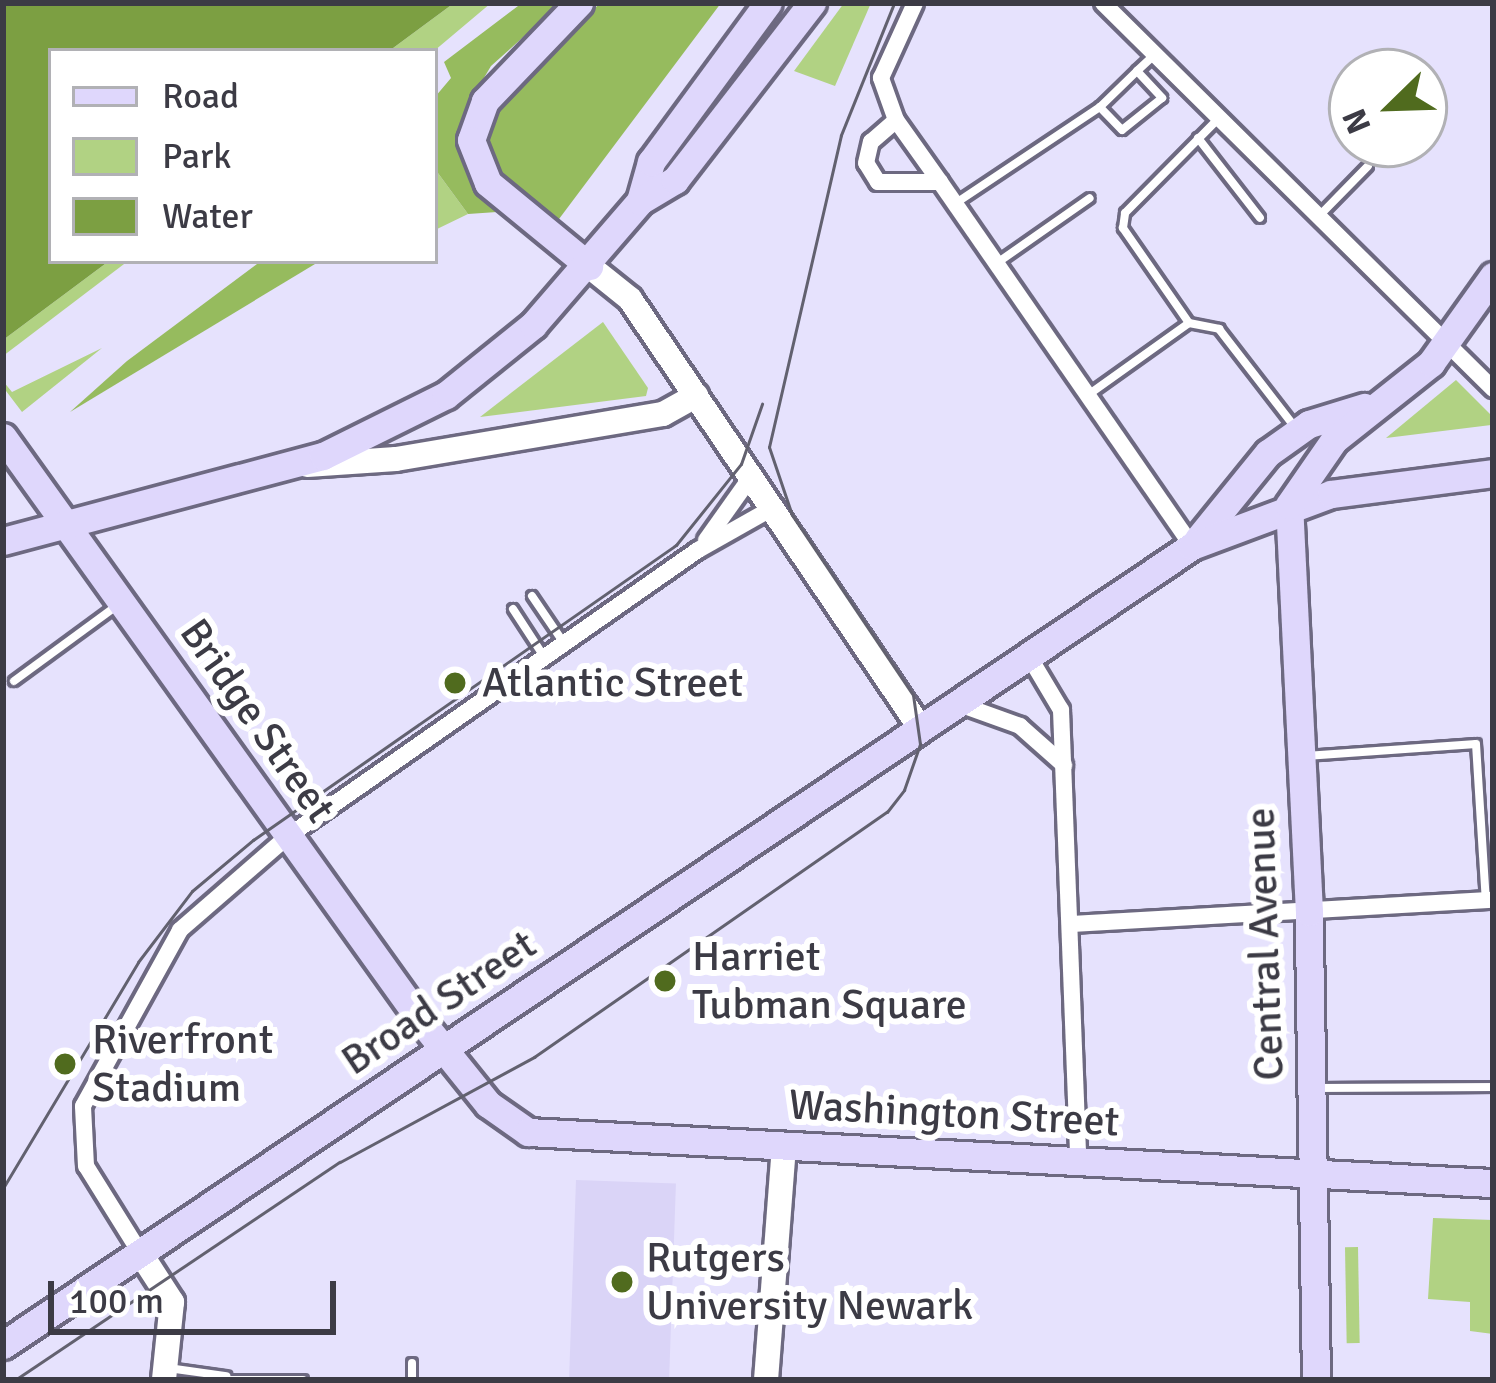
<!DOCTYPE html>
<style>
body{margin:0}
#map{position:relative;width:1496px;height:1383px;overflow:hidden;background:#e6e2fd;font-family:Signika,sans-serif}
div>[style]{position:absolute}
.built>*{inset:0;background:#dad4f7;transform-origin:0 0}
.green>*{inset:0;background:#b1d283;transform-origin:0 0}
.forest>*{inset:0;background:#96bb5e}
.water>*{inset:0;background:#7c9f42}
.roads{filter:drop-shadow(3px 0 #6d6981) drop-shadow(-3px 0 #6d6981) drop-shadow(0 3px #6d6981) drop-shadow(0 -3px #6d6981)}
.lane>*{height:8px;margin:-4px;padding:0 4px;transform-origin:4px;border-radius:4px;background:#fff}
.street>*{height:16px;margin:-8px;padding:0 8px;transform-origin:8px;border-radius:8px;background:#fff}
.secondary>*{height:24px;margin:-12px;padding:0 12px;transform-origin:12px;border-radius:12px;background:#fff}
.primary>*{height:27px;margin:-13.5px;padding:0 13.5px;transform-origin:13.5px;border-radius:13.5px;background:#dfd7fc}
.tram>*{height:3px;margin:-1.5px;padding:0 1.5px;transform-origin:1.5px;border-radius:1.5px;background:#62616f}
.dots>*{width:33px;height:33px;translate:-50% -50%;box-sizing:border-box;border:6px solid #fff;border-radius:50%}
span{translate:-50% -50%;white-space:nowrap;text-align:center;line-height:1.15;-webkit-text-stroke:12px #fff;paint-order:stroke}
.poi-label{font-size:42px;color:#3c3b45}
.left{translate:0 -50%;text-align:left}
.street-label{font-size:42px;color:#3c3b45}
.frame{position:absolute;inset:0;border:6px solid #3c3b45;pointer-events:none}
.legend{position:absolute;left:48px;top:48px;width:390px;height:216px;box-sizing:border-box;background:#fff;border:3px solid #b1b1b5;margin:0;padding:15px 21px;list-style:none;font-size:36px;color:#3c3b45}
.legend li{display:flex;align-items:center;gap:24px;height:60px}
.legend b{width:60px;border:3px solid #b1b1b5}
.north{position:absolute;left:1328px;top:48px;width:120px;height:120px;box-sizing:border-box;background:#fff;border:3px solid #b1b1b5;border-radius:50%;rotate:247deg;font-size:33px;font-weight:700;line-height:48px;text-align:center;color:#3c3b45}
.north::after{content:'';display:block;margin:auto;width:42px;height:54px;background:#506b1e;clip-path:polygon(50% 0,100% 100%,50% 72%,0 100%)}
.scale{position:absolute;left:48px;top:1281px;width:288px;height:54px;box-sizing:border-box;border:6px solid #3c3b45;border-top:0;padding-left:15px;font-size:36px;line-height:42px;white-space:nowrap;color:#3c3b45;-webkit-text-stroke:9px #fff;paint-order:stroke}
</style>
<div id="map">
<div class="built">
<i style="left:576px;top:1180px;width:100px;height:200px;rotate:2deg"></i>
</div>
<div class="green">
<i style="clip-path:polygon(454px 3px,491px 3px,434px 51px,389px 51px)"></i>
<i style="clip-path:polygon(844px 3px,871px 3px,835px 86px,794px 71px)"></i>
<i style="clip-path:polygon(435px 169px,468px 214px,435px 230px)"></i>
<i style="clip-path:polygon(109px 261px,128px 261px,3px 356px,3px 340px)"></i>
<i style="clip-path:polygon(603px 322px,648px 388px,646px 396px,480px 417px)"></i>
<i style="clip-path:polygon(102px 348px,22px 412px,3px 387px,3px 381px,12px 392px)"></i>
<i style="clip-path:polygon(1456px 380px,1493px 417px,1491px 425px,1386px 438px)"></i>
<i style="clip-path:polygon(1433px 1218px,1493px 1220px,1493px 1334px,1470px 1331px,1470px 1302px,1428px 1299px)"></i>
<i style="left:1358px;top:1247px;width:96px;height:13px;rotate:89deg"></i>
</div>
<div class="forest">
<i style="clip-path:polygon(522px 3px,561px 3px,491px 66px,469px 103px,459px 149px,497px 212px,468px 214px,435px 169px,435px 97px,451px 78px,444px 62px)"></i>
<i style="clip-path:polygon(600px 3px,721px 3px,556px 223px,499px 176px,483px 145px,495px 111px)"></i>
<i style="clip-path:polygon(261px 261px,320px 261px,70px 412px,127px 361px)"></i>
</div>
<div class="water">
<i style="clip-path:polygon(3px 3px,454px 3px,389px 51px,51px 51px,51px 261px,109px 261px,3px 340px)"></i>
</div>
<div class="roads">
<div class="lane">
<i style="left:1137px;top:71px;width:37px;rotate:47deg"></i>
<i style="left:1162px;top:98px;width:51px;rotate:141.3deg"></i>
<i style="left:1122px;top:130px;width:32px;rotate:-134deg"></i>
<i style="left:1100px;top:107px;width:52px;rotate:-44.2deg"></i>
<i style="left:1137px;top:71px;width:25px;rotate:-43deg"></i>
<i style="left:1198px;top:138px;width:101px;rotate:52.2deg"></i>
<i style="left:956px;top:203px;width:173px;rotate:-33.7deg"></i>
<i style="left:1321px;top:214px;width:67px;rotate:-45.6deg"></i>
<i style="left:997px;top:263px;width:113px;rotate:-35deg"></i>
<i style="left:1189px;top:323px;width:116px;rotate:-124.8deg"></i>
<i style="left:1123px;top:228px;width:15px;rotate:-82deg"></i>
<i style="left:1125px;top:213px;width:131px;rotate:-45.3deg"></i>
<i style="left:1088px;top:395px;width:124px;rotate:-35.5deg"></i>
<i style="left:1189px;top:323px;width:31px;rotate:11deg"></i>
<i style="left:1219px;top:329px;width:123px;rotate:52.3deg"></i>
<i style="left:532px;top:596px;width:57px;rotate:55.8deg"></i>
<i style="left:513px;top:609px;width:55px;rotate:56.9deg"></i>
<i style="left:14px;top:681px;width:125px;rotate:-36.2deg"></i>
<i style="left:1306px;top:756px;width:170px;rotate:-4deg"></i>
<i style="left:1476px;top:744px;width:157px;rotate:86.4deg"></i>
<i style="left:1320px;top:1088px;width:173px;rotate:-0.3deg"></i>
<i style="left:412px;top:1363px;width:17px;rotate:90deg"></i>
<i style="left:168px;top:1368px;width:59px;rotate:7.9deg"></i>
<i style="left:225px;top:1380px;width:78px"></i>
</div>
<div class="street">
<i style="left:1103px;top:3px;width:549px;rotate:44.7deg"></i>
<i style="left:896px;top:120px;width:45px;rotate:-109.7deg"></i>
<i style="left:881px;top:78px;width:82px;rotate:-65.6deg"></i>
<i style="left:940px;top:182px;width:62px;rotate:180deg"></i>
<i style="left:878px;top:182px;width:22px;rotate:-122deg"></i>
<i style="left:866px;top:163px;width:22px;rotate:-77deg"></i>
<i style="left:871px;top:142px;width:33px;rotate:-41deg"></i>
<i style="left:896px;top:120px;width:76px;rotate:54.6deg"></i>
<i style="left:940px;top:182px;width:443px;rotate:55.3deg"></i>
<i style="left:706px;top:540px;width:76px;rotate:-54.6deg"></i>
<i style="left:1030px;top:658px;width:61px;rotate:59.2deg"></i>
<i style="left:1061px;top:710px;width:452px;rotate:87.8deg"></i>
<i style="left:959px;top:704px;width:65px;rotate:19.8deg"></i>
<i style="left:1020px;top:726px;width:59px;rotate:41.6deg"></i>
<i style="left:1071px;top:924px;width:423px;rotate:-3.3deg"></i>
<i style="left:139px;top:1251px;width:100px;rotate:-121.9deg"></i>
<i style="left:86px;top:1166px;width:60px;rotate:-92.9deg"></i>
<i style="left:83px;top:1106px;width:201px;rotate:-61.1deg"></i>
<i style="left:180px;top:930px;width:142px;rotate:-41deg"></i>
<i style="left:287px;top:837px;width:501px;rotate:-34.93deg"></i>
<i style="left:698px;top:550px;width:81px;rotate:-29.4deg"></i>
</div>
<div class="secondary">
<i style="left:589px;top:266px;width:53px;rotate:38.8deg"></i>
<i style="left:630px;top:299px;width:519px;rotate:55.91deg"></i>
<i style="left:307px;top:465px;width:89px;rotate:-3.9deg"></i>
<i style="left:396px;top:459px;width:271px;rotate:-9.6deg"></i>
<i style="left:663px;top:414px;width:38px;rotate:-29deg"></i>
<i style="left:139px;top:1251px;width:61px;rotate:57.1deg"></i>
<i style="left:172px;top:1302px;width:78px;rotate:95.9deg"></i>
<i style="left:766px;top:1380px;width:233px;rotate:-85.6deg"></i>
</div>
<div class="primary">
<i style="left:579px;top:3px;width:136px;rotate:133.8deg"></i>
<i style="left:485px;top:101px;width:41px;rotate:109.7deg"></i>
<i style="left:471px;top:140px;width:46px;rotate:68.4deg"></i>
<i style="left:488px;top:183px;width:131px;rotate:39.4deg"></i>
<i style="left:640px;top:201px;width:41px;rotate:-74.2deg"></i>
<i style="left:651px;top:162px;width:197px;rotate:-53.7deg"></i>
<i style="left:3px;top:437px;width:720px;rotate:54.39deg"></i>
<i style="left:422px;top:1022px;width:105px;rotate:51.2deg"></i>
<i style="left:488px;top:1104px;width:49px;rotate:35deg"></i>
<i style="left:528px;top:1132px;width:966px;rotate:3.03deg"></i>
<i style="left:1198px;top:539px;width:111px;rotate:-50.9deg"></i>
<i style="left:1268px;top:453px;width:50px;rotate:-35.3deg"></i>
<i style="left:1309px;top:424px;width:58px;rotate:-17.2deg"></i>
<i style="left:3px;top:541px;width:331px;rotate:-14.9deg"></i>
<i style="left:323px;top:456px;width:137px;rotate:-26.4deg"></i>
<i style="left:446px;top:395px;width:112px;rotate:-38.8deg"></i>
<i style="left:533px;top:325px;width:164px;rotate:-49.2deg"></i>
<i style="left:640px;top:201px;width:41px;rotate:-31deg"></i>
<i style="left:675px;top:180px;width:224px;rotate:-52.3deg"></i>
<i style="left:3px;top:1345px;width:1433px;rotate:-33.9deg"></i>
<i style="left:1192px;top:546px;width:148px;rotate:-20.5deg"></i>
<i style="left:1331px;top:494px;width:163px;rotate:-7.4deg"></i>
<i style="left:1316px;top:1380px;width:468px;rotate:-90.9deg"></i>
<i style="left:1309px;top:912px;width:407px;rotate:-92.8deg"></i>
<i style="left:1289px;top:505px;width:79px;rotate:-55.3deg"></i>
<i style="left:1334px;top:440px;width:124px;rotate:-38.4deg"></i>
<i style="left:1431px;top:363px;width:107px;rotate:-54.5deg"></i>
</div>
</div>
<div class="tram">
<i style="left:3px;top:1188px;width:263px;rotate:-59.1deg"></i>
<i style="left:138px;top:962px;width:89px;rotate:-52.7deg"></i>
<i style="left:192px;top:891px;width:80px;rotate:-39.9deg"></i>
<i style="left:253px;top:840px;width:516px;rotate:-34.89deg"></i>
<i style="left:676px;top:545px;width:104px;rotate:-51.3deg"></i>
<i style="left:741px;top:464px;width:64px;rotate:-70.7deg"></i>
<i style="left:15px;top:1380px;width:391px;rotate:-33.9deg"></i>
<i style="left:340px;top:1162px;width:221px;rotate:-28.4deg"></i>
<i style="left:534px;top:1057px;width:430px;rotate:-34.8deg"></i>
<i style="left:887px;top:812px;width:28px;rotate:-52deg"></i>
<i style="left:904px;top:790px;width:49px;rotate:-70.8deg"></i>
<i style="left:920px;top:744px;width:49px;rotate:-98.1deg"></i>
<i style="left:913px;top:695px;width:217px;rotate:-123.9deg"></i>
<i style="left:792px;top:515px;width:72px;rotate:-108.7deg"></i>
<i style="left:769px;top:447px;width:320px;rotate:-77deg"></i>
<i style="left:841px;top:135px;width:142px;rotate:-68.1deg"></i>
</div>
<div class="dots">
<i style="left:455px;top:683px;background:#506b1e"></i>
<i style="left:665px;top:981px;background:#506b1e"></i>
<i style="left:65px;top:1064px;background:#506b1e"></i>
<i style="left:622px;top:1282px;background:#506b1e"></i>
</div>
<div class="poi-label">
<span class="left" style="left:482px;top:683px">Atlantic Street</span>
<span class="left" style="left:692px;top:981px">Harriet<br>Tubman Square</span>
<span class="left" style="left:92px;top:1064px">Riverfront<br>Stadium</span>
<span class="left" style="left:646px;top:1282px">Rutgers<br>University Newark</span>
</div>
<div class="street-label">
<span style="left:257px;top:721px;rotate:55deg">Bridge Street</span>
<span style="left:1265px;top:944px;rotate:-92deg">Central Avenue</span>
<span style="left:439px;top:1003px;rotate:-34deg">Broad Street</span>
<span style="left:954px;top:1114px;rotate:3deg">Washington Street</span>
</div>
<div class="frame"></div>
<ul class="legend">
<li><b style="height:15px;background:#dfd7fc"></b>Road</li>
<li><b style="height:33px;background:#b1d283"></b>Park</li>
<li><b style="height:33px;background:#7c9f42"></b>Water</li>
</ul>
<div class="north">N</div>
<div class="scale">100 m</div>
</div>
